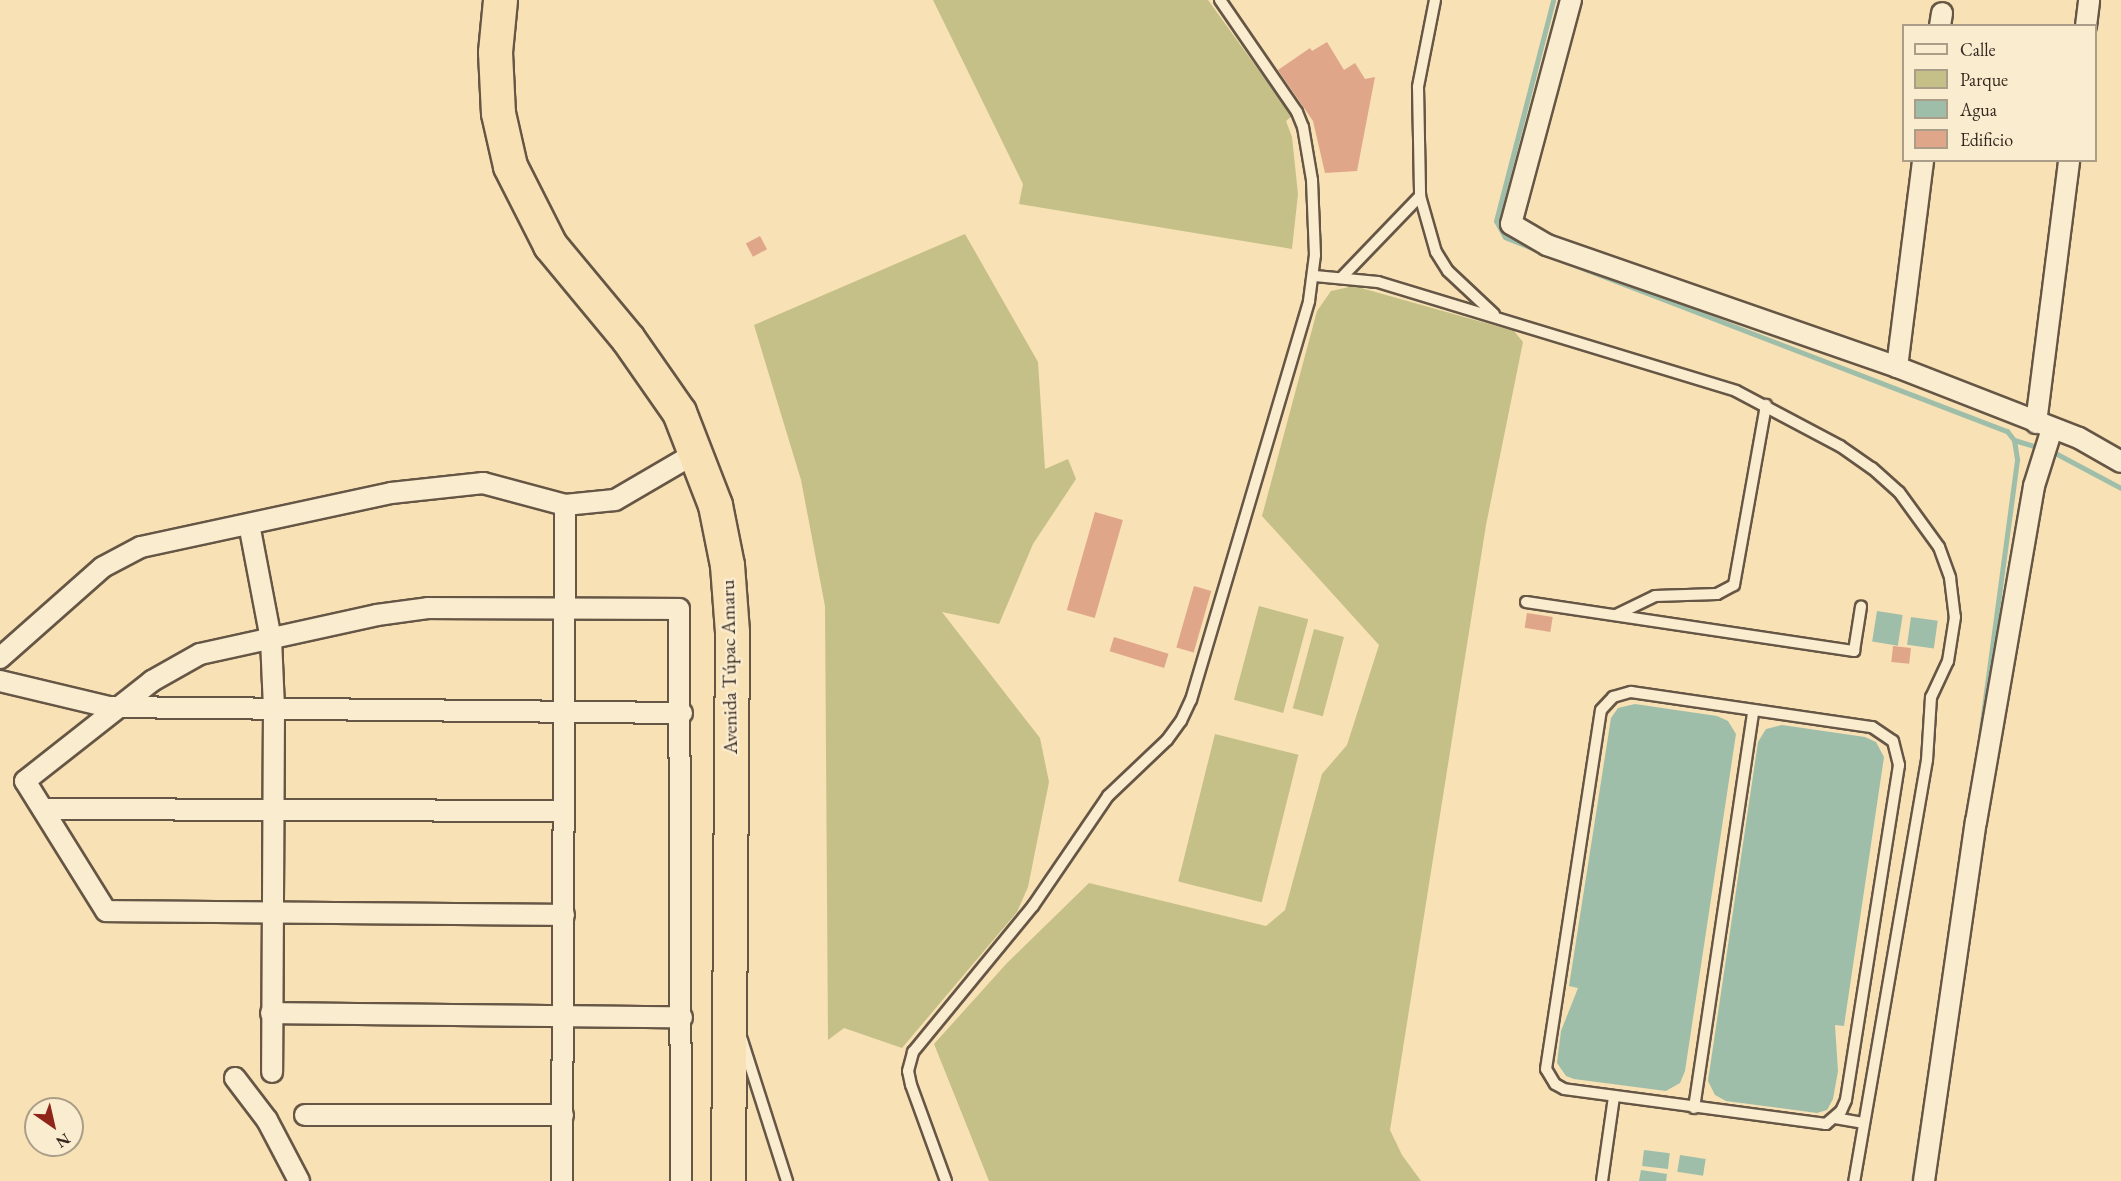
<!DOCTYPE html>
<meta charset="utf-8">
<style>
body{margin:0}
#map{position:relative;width:2121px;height:1181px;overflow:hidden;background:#f8e1b5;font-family:"EB Garamond",serif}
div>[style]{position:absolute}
.green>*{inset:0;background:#c5c088;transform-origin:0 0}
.water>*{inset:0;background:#9ebeaa;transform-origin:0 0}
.stream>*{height:5px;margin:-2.5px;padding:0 2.5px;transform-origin:2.5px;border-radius:2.5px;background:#9ebeaa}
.building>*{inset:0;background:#e0a68a;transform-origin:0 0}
.roads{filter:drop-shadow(2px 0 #665645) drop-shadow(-2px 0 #665645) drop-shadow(0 2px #665645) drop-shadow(0 -2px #665645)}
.service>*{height:10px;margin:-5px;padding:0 5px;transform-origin:5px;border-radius:5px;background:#faeccf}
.minor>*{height:20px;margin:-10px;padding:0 10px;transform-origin:10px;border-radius:10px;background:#faeccf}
.trunk>*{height:33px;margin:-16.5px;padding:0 16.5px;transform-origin:16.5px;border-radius:16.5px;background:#f8e1b5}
span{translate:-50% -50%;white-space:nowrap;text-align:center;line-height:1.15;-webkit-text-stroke:5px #faeccf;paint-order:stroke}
.street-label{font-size:20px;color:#352820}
.legend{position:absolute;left:1902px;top:24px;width:195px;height:138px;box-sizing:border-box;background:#faeccf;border:2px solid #ab9e89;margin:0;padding:8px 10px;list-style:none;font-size:18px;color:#352820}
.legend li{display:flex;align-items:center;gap:12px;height:30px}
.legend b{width:30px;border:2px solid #ab9e89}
.north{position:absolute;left:24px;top:1097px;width:60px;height:60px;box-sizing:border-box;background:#faeccf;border:2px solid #ab9e89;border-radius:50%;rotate:146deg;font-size:16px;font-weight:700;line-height:24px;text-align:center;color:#352820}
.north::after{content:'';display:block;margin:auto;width:21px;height:27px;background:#8f2418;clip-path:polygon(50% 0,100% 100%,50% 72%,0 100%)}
</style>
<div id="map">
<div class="green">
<i style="clip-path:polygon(933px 0,1208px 0,1292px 116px,1286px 121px,1292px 137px,1298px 194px,1292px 249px,1019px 204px,1023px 184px)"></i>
<i style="clip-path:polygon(965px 234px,1038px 362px,1045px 469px,1068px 459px,1076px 479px,1033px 544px,999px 624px,942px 612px,1040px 738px,1049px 782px,1028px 887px,1017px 912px,902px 1048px,844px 1028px,828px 1040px,825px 606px,801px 480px,754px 325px)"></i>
<i style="clip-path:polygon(1354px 286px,1514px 331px,1523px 342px,1486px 525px,1390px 1130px,1402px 1155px,1421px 1181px,989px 1181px,934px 1044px,1007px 963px,1089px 883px,1266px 926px,1285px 910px,1322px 774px,1347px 745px,1379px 645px,1262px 516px,1317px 311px,1331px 291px)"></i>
<i style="left:1259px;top:606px;width:51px;height:97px;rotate:15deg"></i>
<i style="left:1314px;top:629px;width:31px;height:82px;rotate:15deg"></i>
<i style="left:1215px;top:734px;width:86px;height:152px;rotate:14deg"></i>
</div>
<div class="water">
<i style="left:1877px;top:611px;width:26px;height:31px;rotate:9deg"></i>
<i style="left:1911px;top:617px;width:27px;height:28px;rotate:8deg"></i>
<i style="clip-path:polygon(1635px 704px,1717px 716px,1728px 721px,1736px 734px,1685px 1071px,1680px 1083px,1666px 1091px,1574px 1079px,1566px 1076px,1557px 1063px,1561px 1031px,1578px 988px,1569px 986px,1611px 718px,1618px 708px)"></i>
<i style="clip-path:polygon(1782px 725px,1865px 737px,1876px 742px,1884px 757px,1844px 1026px,1835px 1025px,1838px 1071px,1833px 1099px,1827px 1110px,1817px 1113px,1726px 1101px,1715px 1095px,1708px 1081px,1758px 742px,1766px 729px)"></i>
<i style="left:1644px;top:1150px;width:26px;height:16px;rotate:7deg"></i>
<i style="left:1680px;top:1155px;width:26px;height:17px;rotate:9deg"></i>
<i style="clip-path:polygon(1641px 1170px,1667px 1174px,1666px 1181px,1639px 1181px)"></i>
</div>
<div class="stream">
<i style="left:1544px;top:253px;width:42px;rotate:-157.7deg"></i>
<i style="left:1505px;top:237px;width:18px;rotate:-119deg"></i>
<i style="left:1496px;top:221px;width:228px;rotate:-75.5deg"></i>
<i style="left:1561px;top:260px;width:478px;rotate:21deg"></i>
<i style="left:2007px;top:431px;width:11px;rotate:52deg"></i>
<i style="left:2014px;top:440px;width:20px;rotate:81deg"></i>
<i style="left:2017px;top:460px;width:310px;rotate:97.6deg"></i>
<i style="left:2014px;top:440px;width:24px;rotate:17deg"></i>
<i style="left:2057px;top:454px;width:72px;rotate:28deg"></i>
<i style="left:1913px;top:1181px;width:124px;rotate:-81.2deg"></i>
</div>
<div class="building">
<i style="clip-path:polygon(1327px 42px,1344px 70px,1355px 63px,1365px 79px,1375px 77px,1357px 171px,1325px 173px,1313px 121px,1278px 70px,1310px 48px,1312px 51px)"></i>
<i style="left:760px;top:236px;width:15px;height:16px;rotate:62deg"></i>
<i style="left:1095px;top:512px;width:29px;height:102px;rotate:16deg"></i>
<i style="left:1194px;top:586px;width:18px;height:64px;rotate:16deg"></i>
<i style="left:1527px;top:613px;width:26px;height:15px;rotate:9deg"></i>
<i style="left:1114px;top:637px;width:57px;height:15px;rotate:17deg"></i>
<i style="left:1893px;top:646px;width:18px;height:16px;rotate:6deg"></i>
</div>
<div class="roads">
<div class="service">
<i style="left:1435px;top:0;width:89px;rotate:101.1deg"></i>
<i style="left:1418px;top:87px;width:109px;rotate:88.9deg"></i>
<i style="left:1420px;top:196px;width:58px;rotate:74.1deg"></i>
<i style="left:1436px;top:252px;width:22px;rotate:58deg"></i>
<i style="left:1448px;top:271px;width:63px;rotate:43.1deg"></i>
<i style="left:1315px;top:276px;width:63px;rotate:5.4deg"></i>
<i style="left:1378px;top:282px;width:374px;rotate:16.9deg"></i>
<i style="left:1736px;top:391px;width:118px;rotate:27.9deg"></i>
<i style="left:1840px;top:446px;width:39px;rotate:35deg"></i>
<i style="left:1872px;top:468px;width:36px;rotate:42deg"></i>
<i style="left:1899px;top:492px;width:68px;rotate:54deg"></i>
<i style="left:1939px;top:547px;width:33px;rotate:70deg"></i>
<i style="left:1950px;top:578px;width:39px;rotate:83deg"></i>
<i style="left:1955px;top:617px;width:45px;rotate:99deg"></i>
<i style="left:1948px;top:661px;width:40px;rotate:115deg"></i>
<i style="left:1931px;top:697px;width:63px;rotate:93.6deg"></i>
<i style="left:1927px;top:760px;width:427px;rotate:99.8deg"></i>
<i style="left:1343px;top:276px;width:111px;rotate:-46.1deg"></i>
<i style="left:1526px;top:602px;width:332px;rotate:8.5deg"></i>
<i style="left:1854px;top:651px;width:45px;rotate:-81deg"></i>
<i style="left:1616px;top:615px;width:43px;rotate:-26deg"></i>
<i style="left:1655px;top:596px;width:62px;rotate:-1.8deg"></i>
<i style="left:1717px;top:594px;width:19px;rotate:-28deg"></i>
<i style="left:1734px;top:585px;width:183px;rotate:-79.9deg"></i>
<i style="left:1631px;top:692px;width:244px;rotate:8.3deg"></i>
<i style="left:1872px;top:727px;width:25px;rotate:34deg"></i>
<i style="left:1893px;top:741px;width:25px;rotate:76deg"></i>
<i style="left:1899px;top:765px;width:339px;rotate:99deg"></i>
<i style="left:1846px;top:1100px;width:12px;rotate:114deg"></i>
<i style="left:1841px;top:1111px;width:20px;rotate:139deg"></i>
<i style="left:1826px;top:1124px;width:264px;rotate:-172.4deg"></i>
<i style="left:1564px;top:1089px;width:10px;rotate:-151deg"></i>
<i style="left:1555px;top:1084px;width:17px;rotate:-121deg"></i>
<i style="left:1546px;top:1069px;width:363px;rotate:-81.3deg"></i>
<i style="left:1601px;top:710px;width:18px;rotate:-47deg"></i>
<i style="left:1613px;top:697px;width:19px;rotate:-16deg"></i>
<i style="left:742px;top:1040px;width:148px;rotate:72.3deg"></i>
<i style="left:1694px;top:1108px;width:401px;rotate:-81.5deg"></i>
<i style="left:1835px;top:1118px;width:28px;rotate:10deg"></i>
<i style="left:946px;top:1181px;width:102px;rotate:-110deg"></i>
<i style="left:911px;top:1085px;width:14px;rotate:-102deg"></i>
<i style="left:908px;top:1071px;width:20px;rotate:-75deg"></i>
<i style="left:913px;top:1052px;width:189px;rotate:-50.6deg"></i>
<i style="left:1033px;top:906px;width:133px;rotate:-55.7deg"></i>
<i style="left:1108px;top:796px;width:81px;rotate:-43.5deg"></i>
<i style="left:1167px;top:740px;width:24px;rotate:-54deg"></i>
<i style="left:1181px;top:721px;width:23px;rotate:-65deg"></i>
<i style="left:1191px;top:700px;width:416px;rotate:-73.5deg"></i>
<i style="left:1309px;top:301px;width:46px;rotate:-82.6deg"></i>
<i style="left:1315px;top:255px;width:75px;rotate:-92.3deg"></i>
<i style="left:1312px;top:180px;width:54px;rotate:-99.6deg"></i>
<i style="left:1303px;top:127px;width:16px;rotate:-112deg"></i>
<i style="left:1297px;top:112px;width:136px;rotate:-124.5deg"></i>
<i style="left:1602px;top:1181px;width:85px;rotate:-81.9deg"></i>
</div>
<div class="minor">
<i style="left:1571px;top:0;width:232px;rotate:105deg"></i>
<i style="left:1511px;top:224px;width:42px;rotate:30.3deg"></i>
<i style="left:1547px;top:245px;width:371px;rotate:19.2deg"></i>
<i style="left:1897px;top:367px;width:195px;rotate:21.3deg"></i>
<i style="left:2079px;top:438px;width:48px;rotate:29.7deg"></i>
<i style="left:1940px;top:26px;width:13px;rotate:-81deg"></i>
<i style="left:2086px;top:26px;width:26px;rotate:-83deg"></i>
<i style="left:1897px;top:367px;width:209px;rotate:-82.8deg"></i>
<i style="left:2036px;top:423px;width:265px;rotate:-82.8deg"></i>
<i style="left:249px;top:524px;width:117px;rotate:79.2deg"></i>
<i style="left:271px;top:639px;width:69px;rotate:87.5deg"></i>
<i style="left:274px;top:708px;width:364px;rotate:90.3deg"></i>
<i style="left:0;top:658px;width:137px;rotate:-41.5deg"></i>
<i style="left:103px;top:567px;width:43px;rotate:-27.8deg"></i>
<i style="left:141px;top:547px;width:256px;rotate:-12.2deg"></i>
<i style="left:391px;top:493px;width:93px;rotate:-6.2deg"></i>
<i style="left:483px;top:483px;width:85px;rotate:15deg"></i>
<i style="left:565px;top:505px;width:50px;rotate:-5.7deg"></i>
<i style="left:615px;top:500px;width:95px;rotate:-30.3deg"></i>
<i style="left:0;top:681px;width:112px;rotate:13.4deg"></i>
<i style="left:109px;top:707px;width:573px;rotate:0.6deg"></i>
<i style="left:43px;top:809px;width:521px;rotate:0.22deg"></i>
<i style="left:564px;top:915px;width:458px;rotate:-179.5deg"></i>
<i style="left:106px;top:911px;width:153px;rotate:-121.9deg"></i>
<i style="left:25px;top:781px;width:162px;rotate:-38.2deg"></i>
<i style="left:152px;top:681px;width:55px;rotate:-29.4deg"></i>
<i style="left:200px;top:654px;width:181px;rotate:-12.4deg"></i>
<i style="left:377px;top:615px;width:51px;rotate:-7.8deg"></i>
<i style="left:428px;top:608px;width:251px;rotate:0.2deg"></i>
<i style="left:679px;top:609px;width:572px;rotate:89.8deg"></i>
<i style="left:271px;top:1013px;width:411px;rotate:0.6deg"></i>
<i style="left:235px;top:1078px;width:53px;rotate:52.7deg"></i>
<i style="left:267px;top:1120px;width:69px;rotate:62.3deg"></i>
<i style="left:305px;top:1115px;width:258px"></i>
<i style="left:562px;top:1181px;width:676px;rotate:-89.75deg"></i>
<i style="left:1924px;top:1181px;width:363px;rotate:-81.8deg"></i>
<i style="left:1976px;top:822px;width:341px;rotate:-80.2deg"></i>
<i style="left:2034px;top:486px;width:60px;rotate:-72.5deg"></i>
</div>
<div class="trunk">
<i style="left:500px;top:0;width:52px;rotate:95.5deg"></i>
<i style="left:495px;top:52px;width:61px;rotate:87.2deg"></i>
<i style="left:498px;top:113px;width:54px;rotate:77.2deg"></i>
<i style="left:510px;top:166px;width:89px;rotate:63.1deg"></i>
<i style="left:550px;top:245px;width:122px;rotate:50.3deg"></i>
<i style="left:628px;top:339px;width:89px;rotate:55.1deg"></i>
<i style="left:679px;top:412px;width:100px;rotate:68.8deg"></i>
<i style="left:715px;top:505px;width:61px;rotate:78.7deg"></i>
<i style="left:727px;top:565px;width:67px;rotate:85.7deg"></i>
<i style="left:732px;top:632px;width:549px;rotate:90.42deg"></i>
</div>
</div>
<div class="street-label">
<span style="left:729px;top:667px;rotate:-91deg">Avenida Túpac Amaru</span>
</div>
<ul class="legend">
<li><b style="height:8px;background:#faeccf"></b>Calle</li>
<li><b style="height:16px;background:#c5c088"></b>Parque</li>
<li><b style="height:16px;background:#9ebeaa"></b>Agua</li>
<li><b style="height:16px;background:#e0a68a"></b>Edificio</li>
</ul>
<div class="north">N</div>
</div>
